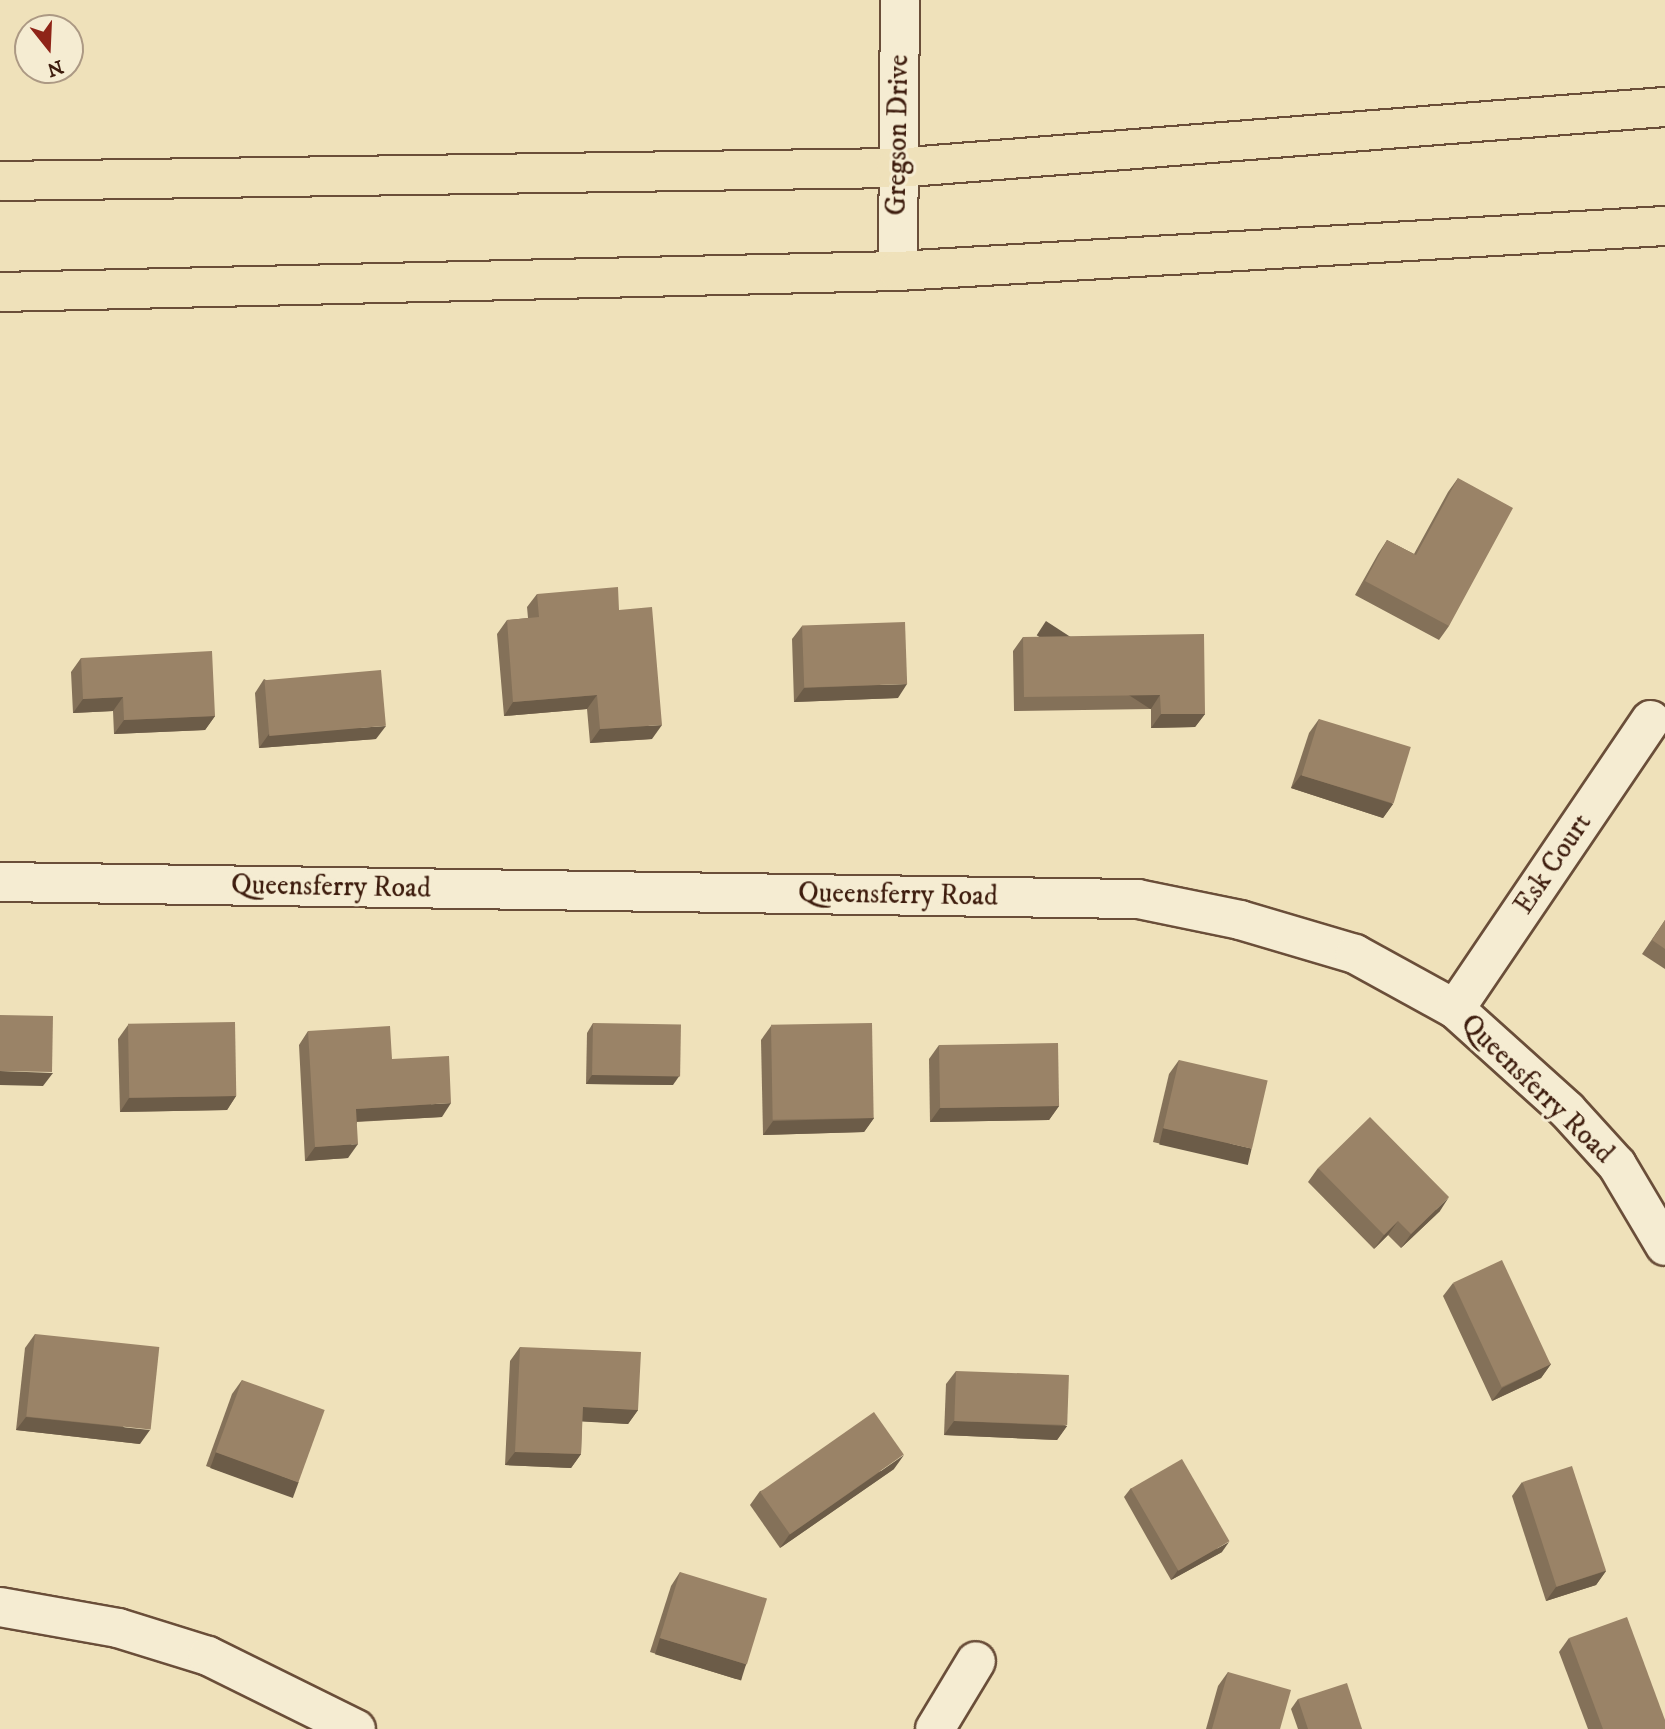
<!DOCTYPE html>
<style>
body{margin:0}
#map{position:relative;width:1665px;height:1729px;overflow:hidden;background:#efe1ba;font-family:"IM FELL DW Pica",serif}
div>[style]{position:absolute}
.roads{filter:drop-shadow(2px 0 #6a4e39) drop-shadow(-2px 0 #6a4e39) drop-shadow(0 2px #6a4e39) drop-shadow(0 -2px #6a4e39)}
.minor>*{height:38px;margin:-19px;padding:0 19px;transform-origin:19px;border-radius:19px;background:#f5ecd2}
.tertiary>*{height:38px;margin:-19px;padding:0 19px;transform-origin:19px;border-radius:19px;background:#f5ecd2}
.trunk>*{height:38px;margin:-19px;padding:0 19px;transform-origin:19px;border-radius:19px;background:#efe1ba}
.wall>*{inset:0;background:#847159}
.shaded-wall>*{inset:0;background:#6c5c48;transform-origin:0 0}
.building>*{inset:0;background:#9a8367;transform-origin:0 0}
span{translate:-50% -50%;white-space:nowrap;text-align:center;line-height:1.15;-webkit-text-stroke:6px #f5ecd2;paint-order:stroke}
.street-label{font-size:28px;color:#3e1d0e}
.north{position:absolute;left:14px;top:14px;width:70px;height:70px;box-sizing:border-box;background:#f5ecd2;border:2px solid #ac9984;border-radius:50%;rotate:162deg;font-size:19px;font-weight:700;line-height:28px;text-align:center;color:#3e1d0e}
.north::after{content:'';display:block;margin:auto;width:24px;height:32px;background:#8f2418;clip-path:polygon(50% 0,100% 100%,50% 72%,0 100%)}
</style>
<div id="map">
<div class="roads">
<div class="minor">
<i style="left:0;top:882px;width:1138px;rotate:0.86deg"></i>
<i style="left:1138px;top:899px;width:104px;rotate:11.6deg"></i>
<i style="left:1240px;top:920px;width:120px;rotate:16.5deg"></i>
<i style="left:1355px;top:954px;width:114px;rotate:28.8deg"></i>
<i style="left:1455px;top:1009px;width:151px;rotate:42deg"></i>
<i style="left:1567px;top:1110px;width:74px;rotate:47.7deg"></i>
<i style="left:1617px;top:1165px;width:94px;rotate:59.3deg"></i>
<i style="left:1455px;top:1009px;width:349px;rotate:-55.9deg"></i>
<i style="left:0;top:1607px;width:120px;rotate:10.1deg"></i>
<i style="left:118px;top:1628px;width:94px;rotate:17.3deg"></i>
<i style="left:208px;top:1656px;width:165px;rotate:26.3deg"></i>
<i style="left:935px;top:1729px;width:79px;rotate:-58.9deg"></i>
</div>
<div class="tertiary">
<i style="left:898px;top:271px;width:271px;rotate:-89.6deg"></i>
</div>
<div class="trunk">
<i style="left:0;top:181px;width:896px;rotate:-0.83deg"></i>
<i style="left:896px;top:168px;width:771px;rotate:-4.54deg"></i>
<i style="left:0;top:292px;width:898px;rotate:-1.34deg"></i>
<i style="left:898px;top:271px;width:768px;rotate:-3.36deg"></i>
</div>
</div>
<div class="wall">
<i style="clip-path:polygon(1458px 478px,1449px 626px,1439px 640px,1355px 595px,1378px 554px,1387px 540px,1414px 554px,1448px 492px)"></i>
<i style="clip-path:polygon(537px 594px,619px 610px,652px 739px,590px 743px,587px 709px,504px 716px,497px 634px,507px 620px,528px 618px,527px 607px)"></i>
<i style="clip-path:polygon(802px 626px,898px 698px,794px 702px,792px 639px)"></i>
<i style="clip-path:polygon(1023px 637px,1205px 714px,1195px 727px,1151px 728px,1151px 709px,1014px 711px,1013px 651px)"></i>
<i style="clip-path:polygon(81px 658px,215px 716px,205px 730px,114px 734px,113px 711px,73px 713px,71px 672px)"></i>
<i style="clip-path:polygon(264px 679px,376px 739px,259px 748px,255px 693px)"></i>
<i style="clip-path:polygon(1319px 719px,1393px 804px,1383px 818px,1291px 788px,1309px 733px)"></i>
<i style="clip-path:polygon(1665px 920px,1665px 969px,1642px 954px)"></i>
<i style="clip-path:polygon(593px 1023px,673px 1085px,586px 1084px,587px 1033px)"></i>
<i style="clip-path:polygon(128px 1025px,236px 1096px,227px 1110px,120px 1112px,118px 1039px)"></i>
<i style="clip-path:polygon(771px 1026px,874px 1118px,864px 1132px,763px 1135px,761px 1040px)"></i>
<i style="clip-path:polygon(308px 1031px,392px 1059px,442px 1117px,357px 1122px,348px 1158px,305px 1161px,299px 1045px)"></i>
<i style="clip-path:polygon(939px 1045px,1059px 1106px,1049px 1120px,930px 1122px,929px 1059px)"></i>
<i style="clip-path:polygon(1179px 1060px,1242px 1163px,1153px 1142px,1169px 1074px)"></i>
<i style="clip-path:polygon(1318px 1168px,1440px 1211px,1401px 1248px,1388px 1235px,1374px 1249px,1308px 1182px)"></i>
<i style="clip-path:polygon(1453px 1283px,1551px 1364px,1541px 1378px,1492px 1401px,1443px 1296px)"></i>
<i style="clip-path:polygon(35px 1334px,140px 1444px,16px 1430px,25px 1348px)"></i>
<i style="clip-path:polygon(520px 1347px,638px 1410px,628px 1424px,582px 1421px,581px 1454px,571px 1468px,505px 1465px,510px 1361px)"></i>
<i style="clip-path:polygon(956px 1371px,1067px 1426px,1057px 1440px,944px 1435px,946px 1384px)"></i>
<i style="clip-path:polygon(242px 1380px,290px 1496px,206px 1466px,232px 1394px)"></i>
<i style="clip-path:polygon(894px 1469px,780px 1548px,750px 1505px,760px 1491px)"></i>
<i style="clip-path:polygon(1522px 1482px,1606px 1571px,1596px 1585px,1546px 1601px,1512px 1496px)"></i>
<i style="clip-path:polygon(1131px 1488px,1222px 1552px,1171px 1580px,1124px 1497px)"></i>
<i style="clip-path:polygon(680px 1572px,746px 1665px,736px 1679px,650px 1652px,671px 1586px)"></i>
<i style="clip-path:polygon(1569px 1638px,1665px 1729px,1588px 1729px,1559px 1652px)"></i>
<i style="clip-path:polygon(1228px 1672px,1280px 1729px,1206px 1729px,1218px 1686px)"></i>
<i style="clip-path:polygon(1298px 1699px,1362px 1729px,1298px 1729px,1291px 1709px)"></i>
</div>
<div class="shaded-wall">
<i style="clip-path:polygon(907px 684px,898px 698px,794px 702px,804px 688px)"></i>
<i style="clip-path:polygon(597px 695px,587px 709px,504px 716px,513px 702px)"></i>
<i style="left:1160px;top:695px;width:17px;height:136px;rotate:123deg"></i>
<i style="clip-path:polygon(123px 697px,113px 711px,73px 713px,83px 699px)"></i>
<i style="clip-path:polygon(1161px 714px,1205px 714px,1195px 727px,1151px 728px)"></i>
<i style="clip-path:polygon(215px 716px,205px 730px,114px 734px,124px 720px)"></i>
<i style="clip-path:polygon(662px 725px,652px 739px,590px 743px,600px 729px)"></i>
<i style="clip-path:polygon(386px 726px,376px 739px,259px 748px,269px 734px)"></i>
<i style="clip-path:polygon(1301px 775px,1393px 804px,1383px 818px,1291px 788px)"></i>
<i style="clip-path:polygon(0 1071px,53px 1073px,43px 1086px,0 1085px)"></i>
<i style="clip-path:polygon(592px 1075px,680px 1075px,673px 1085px,586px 1084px)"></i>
<i style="clip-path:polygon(236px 1096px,227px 1110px,120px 1112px,129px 1098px)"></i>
<i style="clip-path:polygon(451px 1103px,442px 1117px,346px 1122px,356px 1109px)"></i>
<i style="clip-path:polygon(1059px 1106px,1049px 1120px,930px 1122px,940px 1108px)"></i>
<i style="clip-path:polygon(874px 1118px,864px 1132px,763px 1135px,773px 1121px)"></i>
<i style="left:1163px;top:1128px;width:91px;height:17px;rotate:13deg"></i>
<i style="clip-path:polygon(358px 1144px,348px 1158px,305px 1161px,315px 1147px)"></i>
<i style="clip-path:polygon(1449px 1197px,1440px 1211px,1401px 1248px,1411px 1234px)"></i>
<i style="clip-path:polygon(1398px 1221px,1388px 1235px,1374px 1249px,1384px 1235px)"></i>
<i style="clip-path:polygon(1551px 1364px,1541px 1378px,1492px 1401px,1502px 1388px)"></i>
<i style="clip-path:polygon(583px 1407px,638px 1410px,628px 1424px,573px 1421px)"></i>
<i style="clip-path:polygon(26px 1417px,150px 1430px,140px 1444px,16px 1430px)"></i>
<i style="clip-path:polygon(954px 1421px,1067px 1426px,1057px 1440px,944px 1435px)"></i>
<i style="left:216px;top:1452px;width:88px;height:17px;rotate:20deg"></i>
<i style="clip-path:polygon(515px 1452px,581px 1454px,571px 1468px,505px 1465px)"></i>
<i style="clip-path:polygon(904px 1455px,894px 1469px,780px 1548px,789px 1535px)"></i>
<i style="clip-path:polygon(1229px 1542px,1222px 1552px,1171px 1580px,1178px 1570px)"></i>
<i style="clip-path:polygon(1606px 1571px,1596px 1585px,1546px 1601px,1556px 1587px)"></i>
<i style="left:660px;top:1638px;width:90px;height:17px;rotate:17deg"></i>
</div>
<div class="building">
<i style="clip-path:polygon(1458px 478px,1513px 508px,1449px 626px,1365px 581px,1387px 540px,1416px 555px)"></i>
<i style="clip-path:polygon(618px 587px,619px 610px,652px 607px,662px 725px,600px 729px,597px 695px,513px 702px,507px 620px,539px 617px,537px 594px)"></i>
<i style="left:905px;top:622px;width:62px;height:103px;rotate:88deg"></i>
<i style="clip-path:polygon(1204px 634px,1205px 714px,1161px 714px,1160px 695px,1024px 697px,1023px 637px)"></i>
<i style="clip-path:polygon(212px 651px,215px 716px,124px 720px,123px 697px,83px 699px,81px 658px)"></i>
<i style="left:381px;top:670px;width:56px;height:117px;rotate:85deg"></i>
<i style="left:1319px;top:719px;width:96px;height:59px;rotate:17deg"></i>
<i style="clip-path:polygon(1665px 920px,1665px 949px,1652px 940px)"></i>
<i style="left:0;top:1015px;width:53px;height:56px;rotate:1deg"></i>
<i style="left:235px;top:1022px;width:74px;height:107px;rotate:89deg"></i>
<i style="left:593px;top:1023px;width:88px;height:52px;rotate:1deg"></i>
<i style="left:872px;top:1023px;width:95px;height:101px;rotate:89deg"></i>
<i style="clip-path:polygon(390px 1026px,392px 1059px,449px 1056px,451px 1103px,356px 1109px,358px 1144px,315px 1147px,308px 1031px)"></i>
<i style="left:1058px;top:1043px;width:63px;height:119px;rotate:89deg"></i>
<i style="left:1179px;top:1060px;width:91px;height:70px;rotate:13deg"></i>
<i style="clip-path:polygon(1370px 1117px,1449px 1197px,1411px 1234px,1398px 1221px,1384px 1235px,1318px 1168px)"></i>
<i style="left:1502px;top:1260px;width:115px;height:54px;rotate:65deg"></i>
<i style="left:35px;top:1334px;width:125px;height:83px;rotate:6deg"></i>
<i style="clip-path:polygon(520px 1347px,641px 1352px,638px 1410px,583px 1407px,581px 1454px,515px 1452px)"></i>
<i style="left:956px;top:1371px;width:113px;height:50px;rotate:2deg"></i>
<i style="left:242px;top:1380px;width:88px;height:77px;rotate:20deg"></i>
<i style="left:874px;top:1412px;width:52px;height:139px;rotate:55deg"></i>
<i style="left:1182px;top:1459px;width:95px;height:59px;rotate:60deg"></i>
<i style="left:1572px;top:1466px;width:110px;height:52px;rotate:72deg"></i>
<i style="left:680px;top:1572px;width:91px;height:69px;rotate:17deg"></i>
<i style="clip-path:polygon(1627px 1617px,1665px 1720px,1665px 1729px,1603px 1729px,1569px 1638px)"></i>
<i style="clip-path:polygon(1228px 1672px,1291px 1690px,1280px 1729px,1212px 1729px)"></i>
<i style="clip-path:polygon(1347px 1683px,1362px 1729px,1308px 1729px,1298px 1699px)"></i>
</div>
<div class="street-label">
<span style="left:898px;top:135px;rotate:-89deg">Gregson Drive</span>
<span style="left:1553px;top:864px;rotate:-56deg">Esk Court</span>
<span style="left:331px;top:887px;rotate:1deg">Queensferry Road</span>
<span style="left:898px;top:895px;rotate:1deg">Queensferry Road</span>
<span style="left:1537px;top:1089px;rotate:44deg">Queensferry Road</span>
</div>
<div class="north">N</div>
</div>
